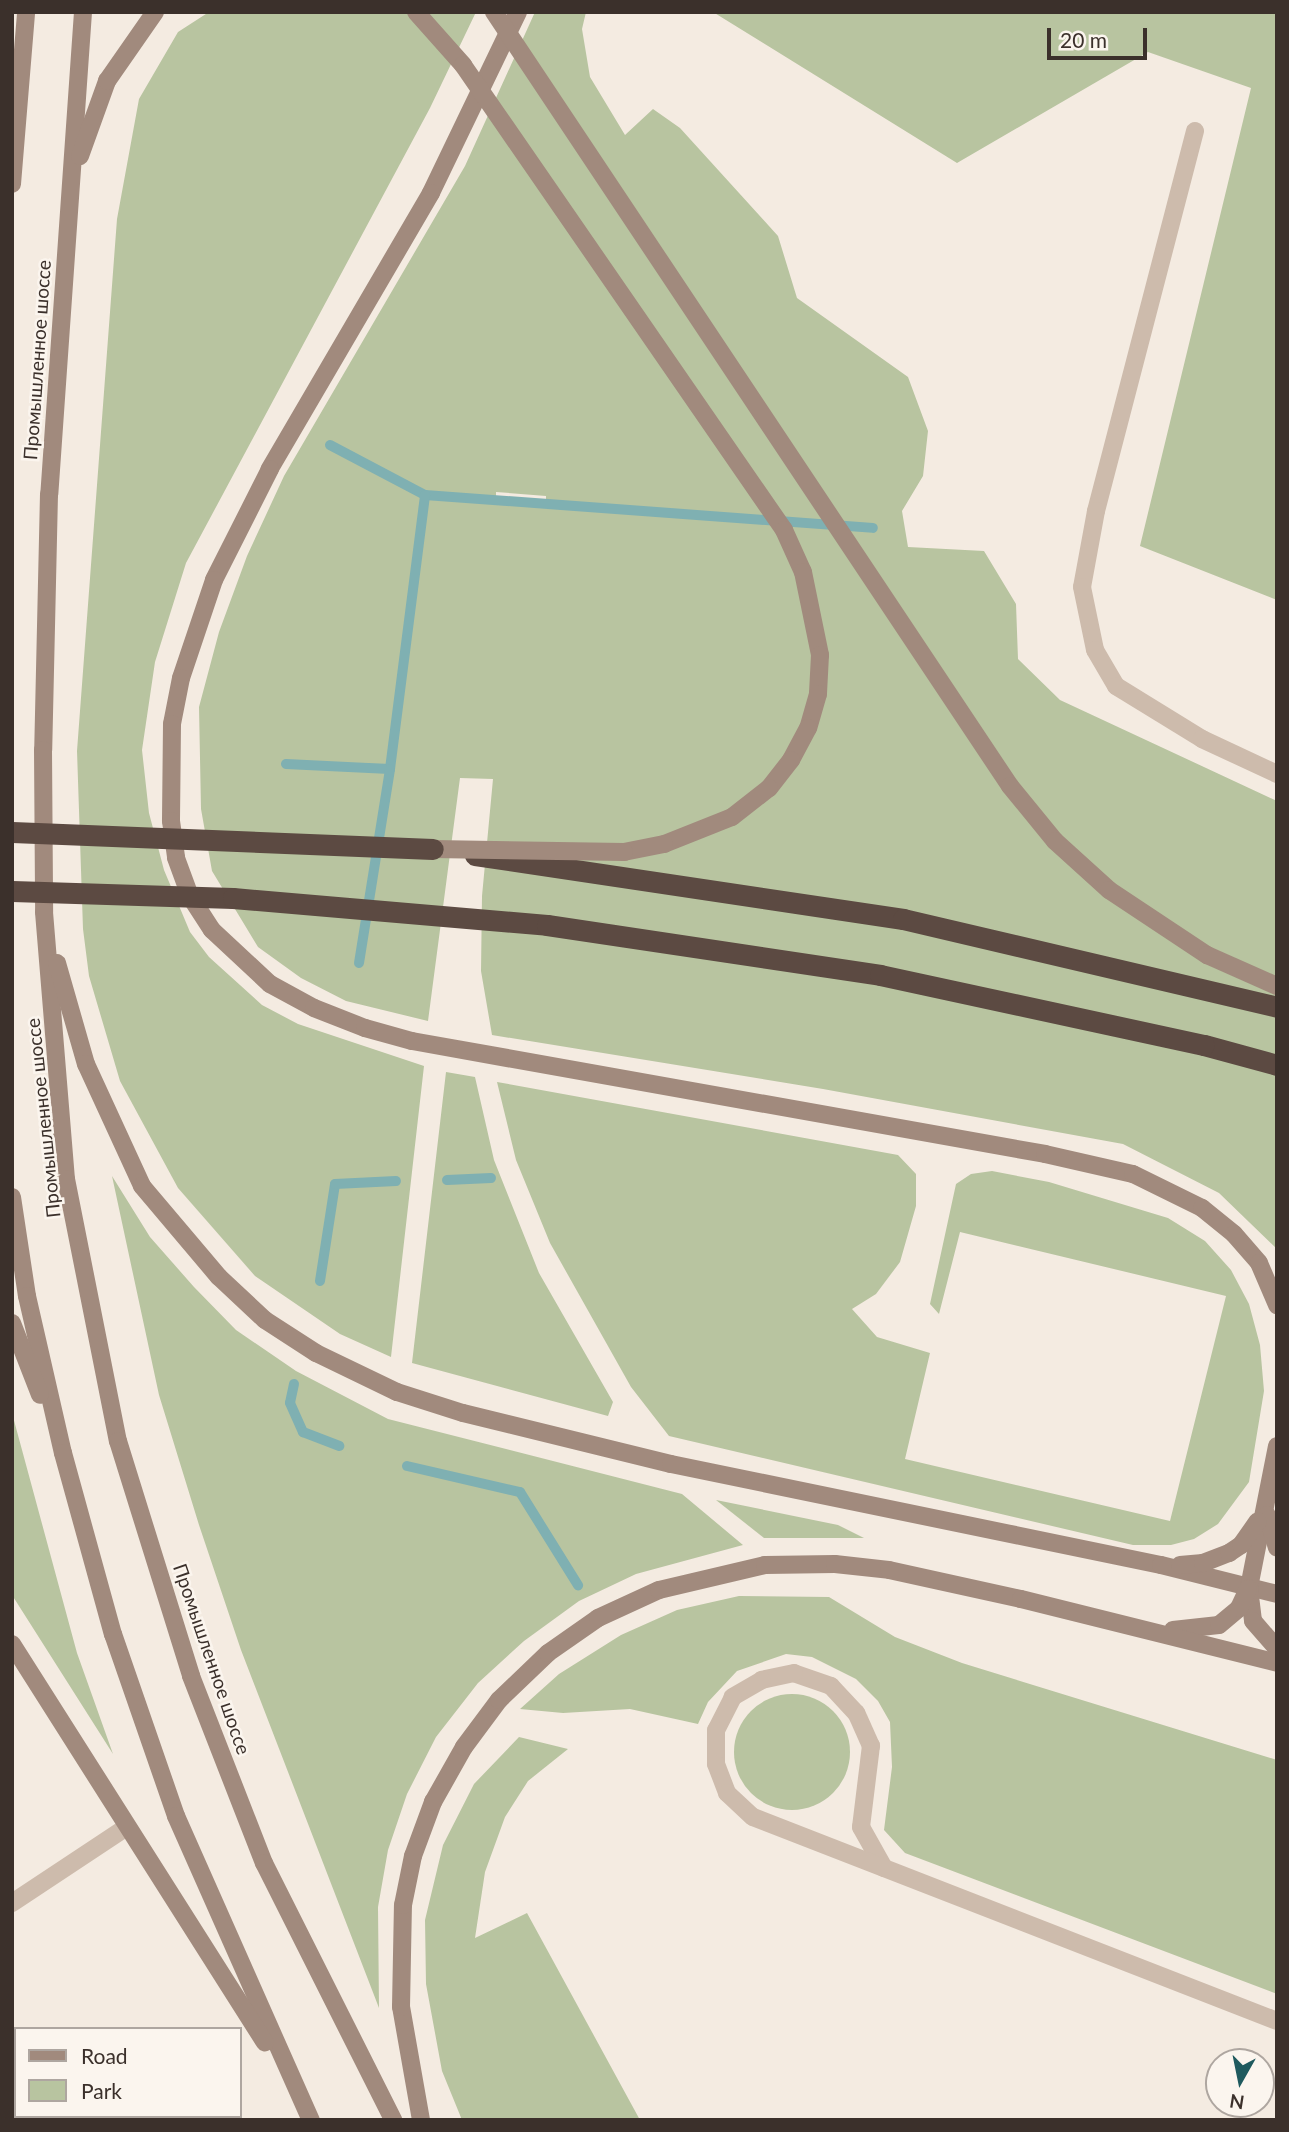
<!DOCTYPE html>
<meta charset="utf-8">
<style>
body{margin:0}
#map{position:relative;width:1289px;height:2132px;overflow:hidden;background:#f4ebe1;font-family:Lato,sans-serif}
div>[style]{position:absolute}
.green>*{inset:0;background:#b8c4a0}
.round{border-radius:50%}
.stream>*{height:10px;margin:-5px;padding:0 5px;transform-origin:5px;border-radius:5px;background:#7fb0b2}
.lane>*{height:18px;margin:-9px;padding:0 9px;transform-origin:9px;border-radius:9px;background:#cdbbac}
.street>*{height:18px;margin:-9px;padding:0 9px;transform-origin:9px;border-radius:9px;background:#cdbbac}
.secondary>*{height:18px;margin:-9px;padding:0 9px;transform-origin:9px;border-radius:9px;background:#a18a7d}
.highway>*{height:21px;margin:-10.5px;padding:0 10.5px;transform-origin:10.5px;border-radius:10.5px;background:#5c4a42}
.secondary-bridge>*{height:18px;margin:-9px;padding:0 9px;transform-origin:9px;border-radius:9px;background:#a18a7d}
.highway-bridge>*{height:21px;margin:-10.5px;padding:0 10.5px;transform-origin:10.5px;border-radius:10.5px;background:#5c4a42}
span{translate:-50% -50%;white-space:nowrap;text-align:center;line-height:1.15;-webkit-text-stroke:5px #fbf5ee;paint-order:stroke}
.street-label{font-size:19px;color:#3b302b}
.frame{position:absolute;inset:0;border:14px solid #3b302b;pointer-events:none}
.legend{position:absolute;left:14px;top:2027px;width:228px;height:91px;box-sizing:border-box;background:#fbf5ee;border:2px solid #aea6a0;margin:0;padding:9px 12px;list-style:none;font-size:21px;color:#3b302b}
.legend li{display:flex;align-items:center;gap:14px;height:35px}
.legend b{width:35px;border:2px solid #aea6a0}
.north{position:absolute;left:1205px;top:2048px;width:70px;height:70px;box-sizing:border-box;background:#fbf5ee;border:2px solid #aea6a0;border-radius:50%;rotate:189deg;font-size:19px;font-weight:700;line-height:28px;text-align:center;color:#3b302b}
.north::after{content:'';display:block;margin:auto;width:24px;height:32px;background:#1f5a5e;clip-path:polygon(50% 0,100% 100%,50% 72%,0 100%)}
.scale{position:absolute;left:1047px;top:28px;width:100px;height:32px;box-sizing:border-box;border:4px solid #3b302b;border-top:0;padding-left:9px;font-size:21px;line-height:24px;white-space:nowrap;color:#3b302b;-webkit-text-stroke:5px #fbf5ee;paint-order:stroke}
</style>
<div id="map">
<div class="green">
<i style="clip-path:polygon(209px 12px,476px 12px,430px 108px,186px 563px,155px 662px,142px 750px,149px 813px,164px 870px,190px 932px,209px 957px,262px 1005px,298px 1024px,424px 1066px,391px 1357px,340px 1334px,255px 1276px,178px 1188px,120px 1081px,89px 976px,83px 929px,77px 751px,117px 219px,139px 99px,178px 32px)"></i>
<i style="clip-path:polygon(evenodd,535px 12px,586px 12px,582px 29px,590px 77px,625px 135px,653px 109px,680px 128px,778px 236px,797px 298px,908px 377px,928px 431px,923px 476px,902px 511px,908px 547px,984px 551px,1016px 604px,1018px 659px,1060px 700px,1277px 801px,1277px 1249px,1219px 1193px,1123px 1144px,823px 1089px,492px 1035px,481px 971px,482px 896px,493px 779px,460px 778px,428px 1021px,346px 1001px,301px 978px,258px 947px,212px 871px,201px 809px,199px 707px,219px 632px,247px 556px,284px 476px,465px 166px,535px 12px,496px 492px,546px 496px,546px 508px,496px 503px,496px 492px)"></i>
<i style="clip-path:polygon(713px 12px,1277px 12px,1277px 600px,1140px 546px,1251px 88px,1148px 52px,957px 163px)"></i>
<i style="clip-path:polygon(446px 1072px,475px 1077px,494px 1160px,539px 1273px,613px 1402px,608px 1416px,412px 1363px)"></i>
<i style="clip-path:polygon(497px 1082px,898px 1155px,916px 1174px,916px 1206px,900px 1262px,876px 1294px,852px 1309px,877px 1337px,930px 1353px,905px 1459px,1170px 1521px,1226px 1296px,960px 1232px,939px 1314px,930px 1304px,956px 1184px,971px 1174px,992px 1171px,1049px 1182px,1168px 1218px,1205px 1241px,1231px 1270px,1249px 1304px,1260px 1345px,1264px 1391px,1249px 1482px,1218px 1524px,1194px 1539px,1171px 1545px,1133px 1545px,669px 1436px,631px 1387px,550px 1243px,516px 1160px)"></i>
<i style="clip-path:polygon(112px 1176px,150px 1237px,194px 1287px,236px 1330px,296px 1371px,388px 1419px,682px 1494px,743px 1545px,636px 1574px,579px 1601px,524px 1641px,478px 1683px,436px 1737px,407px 1794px,388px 1850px,378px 1907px,379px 2008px,241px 1650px,199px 1525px,159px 1395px)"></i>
<i style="clip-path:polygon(12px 1413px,77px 1653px,113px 1754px,12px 1595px)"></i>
<i style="clip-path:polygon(716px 1500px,838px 1525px,864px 1538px,764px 1538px)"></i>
<i style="clip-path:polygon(739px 1596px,829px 1597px,895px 1637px,962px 1663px,1277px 1760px,1277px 1994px,905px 1853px,884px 1830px,892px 1767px,890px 1722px,878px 1701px,856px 1679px,812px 1657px,786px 1654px,737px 1671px,708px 1702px,698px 1724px,630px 1709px,563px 1713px,520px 1709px,559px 1674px,621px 1635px,677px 1610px)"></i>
<i class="round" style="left:734px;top:1694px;width:116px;height:116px"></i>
<i style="clip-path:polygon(519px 1737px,568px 1749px,528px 1781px,505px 1817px,485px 1872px,475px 1938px,527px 1913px,640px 2120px,462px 2120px,442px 2071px,426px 1984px,425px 1920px,443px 1845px,474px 1784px)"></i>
</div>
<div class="stream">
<i style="left:330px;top:445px;width:107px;rotate:27.8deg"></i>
<i style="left:425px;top:495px;width:449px;rotate:4.2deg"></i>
<i style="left:286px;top:764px;width:104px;rotate:2.8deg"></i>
<i style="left:390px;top:769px;width:276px;rotate:-82.7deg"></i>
<i style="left:359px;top:963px;width:196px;rotate:-80.9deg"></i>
<i style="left:447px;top:1180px;width:44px;rotate:-2.6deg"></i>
<i style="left:320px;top:1281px;width:98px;rotate:-81.2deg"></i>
<i style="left:335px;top:1184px;width:61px;rotate:-2.8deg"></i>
<i style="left:294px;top:1384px;width:19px;rotate:102deg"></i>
<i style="left:290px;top:1403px;width:32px;rotate:66deg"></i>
<i style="left:303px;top:1432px;width:39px;rotate:21deg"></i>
<i style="left:407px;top:1466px;width:116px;rotate:13deg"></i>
<i style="left:520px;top:1492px;width:110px;rotate:58.1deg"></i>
</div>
<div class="lane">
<i style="left:1195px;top:131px;width:393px;rotate:104.6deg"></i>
<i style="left:1096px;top:511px;width:77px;rotate:100.4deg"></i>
<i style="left:1082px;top:587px;width:64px;rotate:78.3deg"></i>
<i style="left:1095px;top:650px;width:42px;rotate:59.7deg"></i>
<i style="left:1116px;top:686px;width:101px;rotate:31.6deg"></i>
<i style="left:1202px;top:739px;width:83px;rotate:25deg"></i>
<i style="left:12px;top:1903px;width:138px;rotate:-33.5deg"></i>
</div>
<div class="street">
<i style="left:884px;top:1868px;width:47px;rotate:-119.3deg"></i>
<i style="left:861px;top:1827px;width:82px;rotate:-83deg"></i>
<i style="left:871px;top:1746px;width:36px;rotate:-114deg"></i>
<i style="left:856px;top:1713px;width:37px;rotate:-133deg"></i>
<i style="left:831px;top:1686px;width:39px;rotate:-161deg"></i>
<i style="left:794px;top:1673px;width:33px;rotate:168deg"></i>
<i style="left:762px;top:1680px;width:34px;rotate:150deg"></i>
<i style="left:733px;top:1697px;width:37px;rotate:117deg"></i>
<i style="left:716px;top:1730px;width:34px;rotate:90deg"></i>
<i style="left:716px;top:1764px;width:31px;rotate:69deg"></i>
<i style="left:727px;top:1793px;width:35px;rotate:43deg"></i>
<i style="left:753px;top:1817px;width:562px;rotate:21.27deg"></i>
</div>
<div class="secondary">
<i style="left:83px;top:12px;width:483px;rotate:94deg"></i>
<i style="left:49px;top:494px;width:256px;rotate:91.3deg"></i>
<i style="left:43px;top:750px;width:162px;rotate:89.6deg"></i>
<i style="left:44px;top:912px;width:268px;rotate:85.3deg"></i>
<i style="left:66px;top:1179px;width:267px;rotate:78.8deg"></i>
<i style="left:118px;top:1441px;width:246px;rotate:72.7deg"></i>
<i style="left:191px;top:1676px;width:201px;rotate:68.7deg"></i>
<i style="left:264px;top:1863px;width:288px;rotate:63.3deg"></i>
<i style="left:518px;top:12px;width:201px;rotate:115.7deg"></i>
<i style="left:431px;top:193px;width:320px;rotate:120.3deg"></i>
<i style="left:270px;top:469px;width:124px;rotate:116.8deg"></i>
<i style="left:214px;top:580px;width:103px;rotate:108.6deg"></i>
<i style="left:181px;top:678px;width:47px;rotate:101.1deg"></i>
<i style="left:172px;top:724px;width:97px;rotate:90.6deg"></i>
<i style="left:171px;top:821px;width:37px;rotate:82deg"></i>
<i style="left:176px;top:858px;width:40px;rotate:69.8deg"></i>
<i style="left:190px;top:896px;width:40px;rotate:57.1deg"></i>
<i style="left:212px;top:930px;width:79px;rotate:43deg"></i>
<i style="left:270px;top:984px;width:50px;rotate:28.6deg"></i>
<i style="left:314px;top:1008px;width:55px;rotate:21.4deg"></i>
<i style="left:365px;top:1028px;width:49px;rotate:15.5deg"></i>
<i style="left:412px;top:1041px;width:643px;rotate:10.12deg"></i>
<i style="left:1045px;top:1154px;width:90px;rotate:12.8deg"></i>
<i style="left:1133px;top:1174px;width:77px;rotate:26.2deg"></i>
<i style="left:1202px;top:1208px;width:41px;rotate:39.1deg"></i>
<i style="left:1234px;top:1234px;width:38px;rotate:49deg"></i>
<i style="left:1259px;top:1263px;width:46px;rotate:66.8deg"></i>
<i style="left:80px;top:156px;width:80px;rotate:-70.2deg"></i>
<i style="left:107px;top:81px;width:84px;rotate:-55.2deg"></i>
<i style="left:12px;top:184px;width:173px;rotate:-85.3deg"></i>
<i style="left:57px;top:963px;width:105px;rotate:74deg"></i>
<i style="left:86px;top:1064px;width:134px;rotate:65.3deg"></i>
<i style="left:142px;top:1186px;width:119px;rotate:49.8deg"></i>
<i style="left:219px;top:1277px;width:63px;rotate:43.1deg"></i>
<i style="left:265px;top:1320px;width:61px;rotate:32.9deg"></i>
<i style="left:316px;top:1353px;width:90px;rotate:25.7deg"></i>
<i style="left:397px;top:1392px;width:69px;rotate:17.7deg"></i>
<i style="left:463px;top:1413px;width:214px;rotate:13.8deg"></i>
<i style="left:671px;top:1464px;width:500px;rotate:11.65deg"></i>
<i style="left:1161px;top:1565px;width:120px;rotate:14deg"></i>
<i style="left:12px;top:1197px;width:100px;rotate:81.4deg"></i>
<i style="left:27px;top:1296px;width:161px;rotate:77.1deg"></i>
<i style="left:63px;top:1453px;width:188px;rotate:74.6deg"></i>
<i style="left:113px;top:1634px;width:193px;rotate:70.9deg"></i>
<i style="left:176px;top:1816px;width:333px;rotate:66.1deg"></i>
<i style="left:12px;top:1323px;width:77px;rotate:68.7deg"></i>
<i style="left:1277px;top:1446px;width:145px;rotate:101.2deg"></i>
<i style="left:1249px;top:1588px;width:33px;rotate:83deg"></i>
<i style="left:1253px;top:1621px;width:37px;rotate:49deg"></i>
<i style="left:1267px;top:1515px;width:34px;rotate:73deg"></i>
<i style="left:1180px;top:1565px;width:23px;rotate:-5deg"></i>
<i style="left:1203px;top:1563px;width:28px;rotate:-21deg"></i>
<i style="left:1229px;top:1553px;width:14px;rotate:-34deg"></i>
<i style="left:1241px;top:1545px;width:29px;rotate:-55deg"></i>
<i style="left:1173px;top:1630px;width:46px;rotate:-6.2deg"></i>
<i style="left:1219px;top:1625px;width:26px;rotate:-40deg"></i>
<i style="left:1239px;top:1608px;width:21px;rotate:-65deg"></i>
<i style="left:12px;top:1644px;width:472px;rotate:57.6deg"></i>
<i style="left:421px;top:2120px;width:115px;rotate:-100deg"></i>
<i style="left:401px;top:2007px;width:102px;rotate:-88.9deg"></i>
<i style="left:403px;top:1905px;width:50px;rotate:-78.5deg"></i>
<i style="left:413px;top:1856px;width:58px;rotate:-69.7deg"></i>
<i style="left:433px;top:1802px;width:63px;rotate:-60.6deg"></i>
<i style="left:464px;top:1747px;width:59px;rotate:-53.3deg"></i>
<i style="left:499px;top:1700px;width:68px;rotate:-43.8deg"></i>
<i style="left:548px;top:1653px;width:61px;rotate:-35deg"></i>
<i style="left:598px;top:1618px;width:67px;rotate:-24.7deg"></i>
<i style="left:659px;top:1590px;width:109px;rotate:-13.3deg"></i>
<i style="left:765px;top:1565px;width:70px;rotate:-0.8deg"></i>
<i style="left:835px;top:1564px;width:54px;rotate:6.3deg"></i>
<i style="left:889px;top:1570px;width:135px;rotate:12.4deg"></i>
<i style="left:1021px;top:1599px;width:264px;rotate:14deg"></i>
</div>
<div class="highway">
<i style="left:475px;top:855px;width:433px;rotate:8.5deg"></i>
<i style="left:903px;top:919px;width:384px;rotate:13.2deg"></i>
<i style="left:1204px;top:1045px;width:76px;rotate:15.3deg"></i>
</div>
<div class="secondary-bridge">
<i style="left:416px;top:12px;width:71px;rotate:48.4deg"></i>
<i style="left:463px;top:65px;width:565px;rotate:55.38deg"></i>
<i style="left:784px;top:530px;width:46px;rotate:65.7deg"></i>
<i style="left:803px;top:572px;width:85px;rotate:78.4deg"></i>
<i style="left:820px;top:655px;width:39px;rotate:93deg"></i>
<i style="left:818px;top:694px;width:35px;rotate:106deg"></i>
<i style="left:808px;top:728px;width:36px;rotate:118deg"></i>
<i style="left:791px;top:760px;width:36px;rotate:128deg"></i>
<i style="left:769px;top:788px;width:47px;rotate:141.9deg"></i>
<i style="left:732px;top:817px;width:73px;rotate:158.3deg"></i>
<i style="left:664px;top:844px;width:41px;rotate:168.7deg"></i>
<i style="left:624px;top:852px;width:191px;rotate:-179.1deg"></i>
<i style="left:494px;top:12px;width:930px;rotate:56.31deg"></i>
<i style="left:1010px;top:786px;width:71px;rotate:50.7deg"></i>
<i style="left:1055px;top:841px;width:73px;rotate:42.2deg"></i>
<i style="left:1109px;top:890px;width:118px;rotate:33.6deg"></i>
<i style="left:1207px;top:955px;width:77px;rotate:23.9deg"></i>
</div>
<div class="highway-bridge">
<i style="left:12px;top:832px;width:421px;rotate:2.3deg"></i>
<i style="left:12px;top:891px;width:221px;rotate:1.8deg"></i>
<i style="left:233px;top:898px;width:315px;rotate:4.9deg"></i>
<i style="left:547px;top:925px;width:337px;rotate:8.5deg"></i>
<i style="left:880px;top:975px;width:331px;rotate:12.2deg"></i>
</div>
<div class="street-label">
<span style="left:37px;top:360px;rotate:-86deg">Промышленное шоссе</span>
<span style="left:43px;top:1118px;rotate:-96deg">Промышленное шоссе</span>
<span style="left:212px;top:1659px;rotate:71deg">Промышленное шоссе</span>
</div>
<div class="frame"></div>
<ul class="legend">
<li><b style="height:9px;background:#a18a7d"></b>Road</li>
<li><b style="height:19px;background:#b8c4a0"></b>Park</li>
</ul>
<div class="north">N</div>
<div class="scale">20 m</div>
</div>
